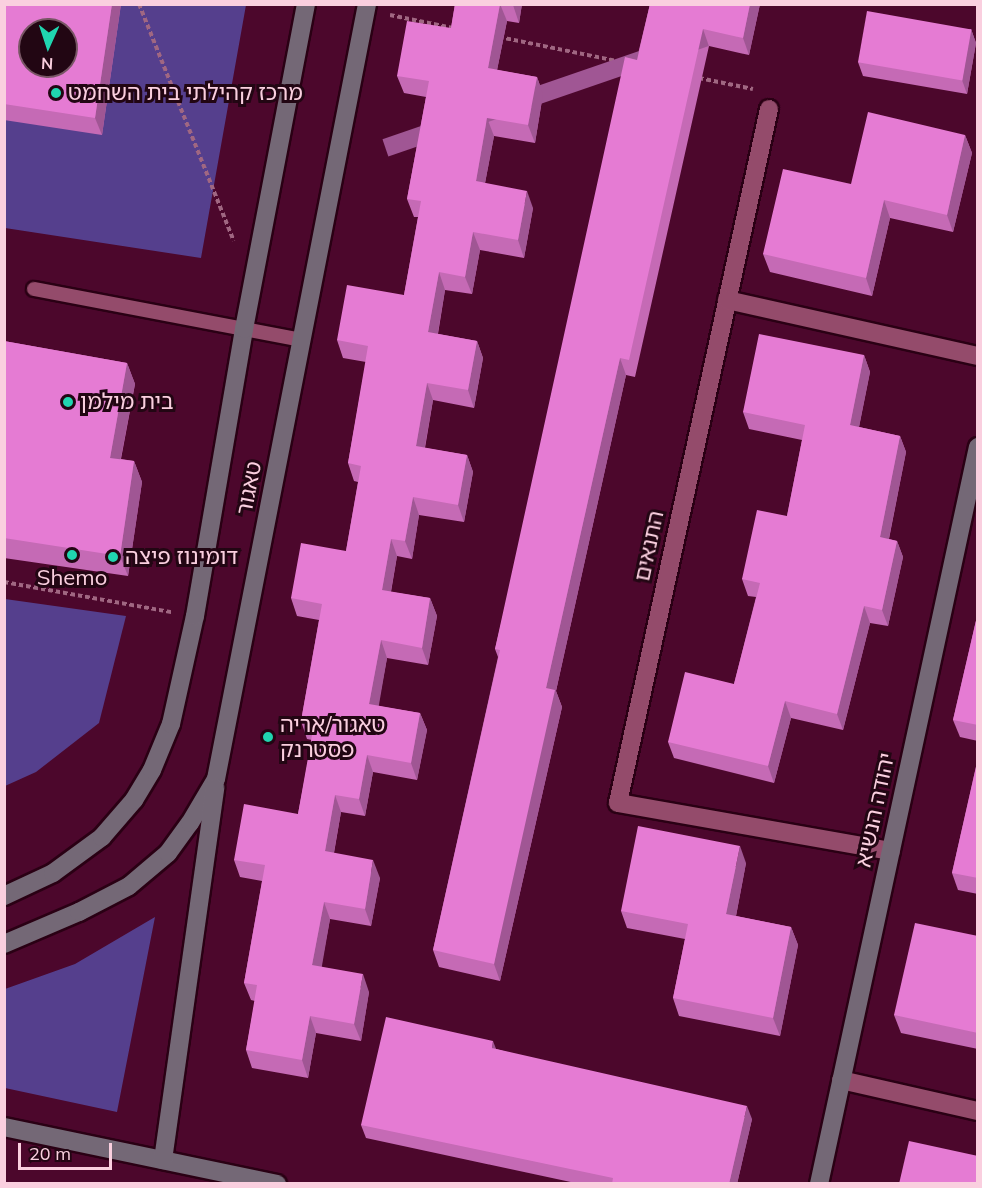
<!DOCTYPE html>
<meta charset="utf-8">
<style>
body{margin:0}
#map{position:relative;width:982px;height:1188px;overflow:hidden;background:#4c072c;font-family:Mulish,"Noto Sans Hebrew",sans-serif}
div>[style]{position:absolute}
.green>*{inset:0;background:#553f8d}
.path>*{height:4px;margin-top:-2px;transform-origin:0;background:repeating-linear-gradient(90deg,#a06782 0 4.5px,transparent 0 7.5px)}
.roads{filter:drop-shadow(2px 0 #2a0014) drop-shadow(-2px 0 #2a0014) drop-shadow(0 2px #2a0014) drop-shadow(0 -2px #2a0014)}
.lane>*{height:14px;margin:-7px;padding:0 7px;transform-origin:7px;border-radius:7px;background:#944b6b}
.street>*{height:18px;margin:-9px;padding:0 9px;transform-origin:9px;border-radius:9px;background:#944b6b}
.secondary>*{height:18px;margin:-9px;padding:0 9px;transform-origin:9px;border-radius:9px;background:#746876}
.wall>*{inset:0;background:#c56ab5}
.shaded-wall>*{inset:0;background:#a05694;transform-origin:0 0}
.building>*{inset:0;background:#e57bd3;transform-origin:0 0}
.dots>*{width:16px;height:16px;translate:-50% -50%;box-sizing:border-box;border:3px solid #220613;border-radius:50%}
span{translate:-50% -50%;white-space:nowrap;text-align:center;line-height:1.15;-webkit-text-stroke:6px #220613;paint-order:stroke}
.poi-label{font-size:22px;color:#facfdf}
.left{translate:0 -50%;text-align:left}
.street-label{font-size:22px;color:#facfdf}
.frame{position:absolute;inset:0;border:6px solid #facfdf;pointer-events:none}
.north{position:absolute;left:18px;top:18px;width:60px;height:60px;box-sizing:border-box;background:#220613;border:2px solid #785665;border-radius:50%;rotate:183deg;font-size:16px;font-weight:700;line-height:24px;text-align:center;color:#facfdf}
.north::after{content:'';display:block;margin:auto;width:21px;height:27px;background:#20d5b0;clip-path:polygon(50% 0,100% 100%,50% 72%,0 100%)}
.scale{position:absolute;left:18px;top:1143px;width:94px;height:27px;box-sizing:border-box;border:3px solid #facfdf;border-top:0;padding-left:8px;font-size:18px;line-height:21px;white-space:nowrap;color:#facfdf;-webkit-text-stroke:4px #220613;paint-order:stroke}
</style>
<div id="map">
<div class="green">
<i style="clip-path:polygon(evenodd,4px 5px,246px 5px,201px 258px,5px 228px,4px 5px,30px 30px,66px 30px,66px 66px,30px 66px,30px 30px)"></i>
<i style="clip-path:polygon(5px 599px,126px 616px,99px 723px,36px 772px,5px 786px)"></i>
<i style="clip-path:polygon(155px 917px,117px 1112px,5px 1088px,5px 989px,75px 964px)"></i>
</div>
<div class="path">
<i style="left:139px;top:4px;width:255px;rotate:68.2deg"></i>
<i style="left:390px;top:15px;width:64px;rotate:11.7deg"></i>
<i style="left:499px;top:37px;width:131px;rotate:11.5deg"></i>
<i style="left:699px;top:78px;width:55px;rotate:11.5deg"></i>
<i style="left:4px;top:582px;width:170px;rotate:10.2deg"></i>
</div>
<div class="roads">
<div class="lane">
<i style="left:34px;top:289px;width:273px;rotate:10.8deg"></i>
</div>
<div class="street">
<i style="left:769px;top:109px;width:710px;rotate:102.28deg"></i>
<i style="left:618px;top:803px;width:277px;rotate:10deg"></i>
<i style="left:727px;top:300px;width:257px;rotate:12.6deg"></i>
<i style="left:841px;top:1080px;width:140px;rotate:12.8deg"></i>
</div>
<div class="secondary">
<i style="left:4px;top:896px;width:54px;rotate:-25.1deg"></i>
<i style="left:53px;top:873px;width:61px;rotate:-36.3deg"></i>
<i style="left:102px;top:837px;width:49px;rotate:-49.1deg"></i>
<i style="left:134px;top:800px;width:35px;rotate:-59deg"></i>
<i style="left:152px;top:770px;width:50px;rotate:-67.6deg"></i>
<i style="left:171px;top:724px;width:111px;rotate:-77.5deg"></i>
<i style="left:195px;top:616px;width:291px;rotate:-80.3deg"></i>
<i style="left:244px;top:329px;width:331px;rotate:-79.2deg"></i>
<i style="left:4px;top:944px;width:82px;rotate:-23.1deg"></i>
<i style="left:79px;top:912px;width:56px;rotate:-27.5deg"></i>
<i style="left:129px;top:886px;width:51px;rotate:-40.2deg"></i>
<i style="left:168px;top:853px;width:37px;rotate:-54deg"></i>
<i style="left:190px;top:823px;width:51px;rotate:-59.4deg"></i>
<i style="left:216px;top:779px;width:790px;rotate:-78.97deg"></i>
<i style="left:4px;top:1127px;width:279px;rotate:11.8deg"></i>
<i style="left:163px;top:1160px;width:376px;rotate:-82deg"></i>
<i style="left:819px;top:1184px;width:754px;rotate:-77.83deg"></i>
</div>
</div>
<div class="wall">
<i style="clip-path:polygon(4px 4px,121px 4px,102px 135px,4px 120px)"></i>
<i style="clip-path:polygon(455px 4px,522px 4px,519px 23px,507px 21px,497px 70px,537px 77px,543px 94px,535px 143px,494px 136px,485px 183px,533px 208px,524px 258px,480px 250px,472px 294px,445px 290px,438px 334px,477px 341px,483px 358px,474px 408px,433px 400px,425px 448px,467px 455px,473px 472px,464px 522px,419px 515px,412px 559px,397px 556px,391px 592px,430px 598px,437px 616px,428px 665px,387px 658px,378px 706px,420px 713px,427px 730px,417px 780px,373px 772px,365px 816px,341px 812px,334px 853px,380px 878px,371px 926px,330px 919px,321px 967px,369px 992px,361px 1041px,316px 1033px,308px 1078px,252px 1068px,246px 1050px,255px 1001px,251px 1000px,244px 983px,262px 881px,240px 877px,234px 860px,298px 814px,312px 740px,307px 739px,301px 721px,319px 620px,297px 616px,291px 598px,346px 551px,358px 482px,354px 481px,348px 463px,366px 362px,343px 358px,337px 340px,404px 295px,418px 217px,414px 217px,407px 199px,426px 97px,404px 93px,397px 76px,451px 28px)"></i>
<i style="clip-path:polygon(650px 4px,760px 4px,749px 55px,709px 46px,635px 377px,626px 375px,556px 691px,562px 707px,500px 981px,439px 967px,433px 950px,498px 657px,495px 649px)"></i>
<i style="clip-path:polygon(971px 29px,976px 43px,967px 94px,863px 76px,858px 62px)"></i>
<i style="clip-path:polygon(965px 135px,972px 153px,953px 232px,890px 218px,872px 296px,770px 272px,763px 254px,851px 184px)"></i>
<i style="clip-path:polygon(4px 341px,127px 363px,135px 384px,121px 459px,134px 461px,142px 482px,128px 576px,4px 558px)"></i>
<i style="clip-path:polygon(864px 355px,870px 372px,859px 427px,900px 436px,906px 452px,889px 539px,897px 541px,903px 557px,888px 626px,870px 623px,843px 730px,791px 718px,774px 783px,674px 758px,668px 742px,734px 684px,756px 597px,748px 596px,742px 579px,787px 516px,802px 440px,749px 429px,743px 412px)"></i>
<i style="clip-path:polygon(978px 612px,978px 741px,960px 737px,953px 720px)"></i>
<i style="clip-path:polygon(978px 758px,978px 894px,958px 890px,952px 873px)"></i>
<i style="clip-path:polygon(746px 863px,736px 916px,791px 927px,798px 945px,780px 1036px,679px 1016px,673px 998px,685px 939px,627px 928px,621px 911px)"></i>
<i style="clip-path:polygon(978px 936px,978px 1049px,901px 1033px,894px 1015px)"></i>
<i style="clip-path:polygon(496px 1049px,752px 1119px,737px 1184px,580px 1184px,366px 1138px,361px 1125px)"></i>
</div>
<div class="shaded-wall">
<i style="clip-path:polygon(112px 4px,121px 4px,102px 135px,95px 118px)"></i>
<i style="clip-path:polygon(500px 4px,507px 21px,494px 85px,488px 68px)"></i>
<i style="clip-path:polygon(513px 4px,522px 4px,519px 23px,513px 5px)"></i>
<i style="clip-path:polygon(750px 4px,760px 4px,749px 55px,743px 38px)"></i>
<i style="left:703px;top:29px;width:18px;height:339px;rotate:71deg"></i>
<i style="clip-path:polygon(971px 29px,976px 43px,967px 94px,962px 80px)"></i>
<i style="clip-path:polygon(537px 77px,543px 94px,535px 143px,528px 125px)"></i>
<i style="clip-path:polygon(487px 118px,494px 136px,482px 199px,476px 181px)"></i>
<i style="clip-path:polygon(965px 135px,972px 153px,953px 232px,947px 215px)"></i>
<i style="clip-path:polygon(527px 191px,533px 208px,524px 258px,518px 240px)"></i>
<i style="clip-path:polygon(884px 200px,890px 218px,872px 296px,866px 278px)"></i>
<i style="clip-path:polygon(473px 232px,480px 250px,472px 294px,465px 277px)"></i>
<i style="clip-path:polygon(439px 272px,445px 290px,435px 350px,428px 332px)"></i>
<i style="clip-path:polygon(477px 341px,483px 358px,474px 408px,468px 390px)"></i>
<i style="clip-path:polygon(864px 355px,870px 372px,856px 442px,850px 425px)"></i>
<i style="clip-path:polygon(620px 358px,626px 375px,556px 691px,562px 707px,500px 981px,494px 964px,546px 688px)"></i>
<i style="clip-path:polygon(127px 363px,135px 384px,117px 478px,110px 458px)"></i>
<i style="clip-path:polygon(427px 383px,433px 400px,422px 463px,416px 446px)"></i>
<i style="clip-path:polygon(900px 436px,906px 452px,886px 553px,880px 537px)"></i>
<i style="clip-path:polygon(467px 455px,473px 472px,464px 522px,458px 505px)"></i>
<i style="clip-path:polygon(134px 461px,142px 482px,128px 576px,120px 556px)"></i>
<i style="clip-path:polygon(413px 497px,419px 515px,412px 559px,405px 541px)"></i>
<i style="clip-path:polygon(391px 539px,397px 556px,388px 608px,382px 590px)"></i>
<i style="clip-path:polygon(897px 541px,903px 557px,888px 626px,882px 610px)"></i>
<i style="clip-path:polygon(430px 598px,437px 616px,428px 665px,422px 648px)"></i>
<i style="clip-path:polygon(864px 606px,870px 623px,843px 730px,837px 714px)"></i>
<i style="clip-path:polygon(381px 640px,387px 658px,376px 722px,369px 704px)"></i>
<i style="clip-path:polygon(785px 701px,791px 718px,774px 783px,768px 766px)"></i>
<i style="clip-path:polygon(420px 713px,427px 730px,417px 780px,411px 763px)"></i>
<i style="clip-path:polygon(367px 755px,373px 772px,365px 816px,359px 799px)"></i>
<i style="clip-path:polygon(335px 795px,341px 812px,331px 869px,325px 851px)"></i>
<i style="clip-path:polygon(740px 846px,746px 863px,733px 932px,726px 914px)"></i>
<i style="clip-path:polygon(373px 860px,380px 878px,371px 926px,365px 909px)"></i>
<i style="clip-path:polygon(324px 902px,330px 919px,319px 983px,312px 965px)"></i>
<i style="clip-path:polygon(791px 927px,798px 945px,780px 1036px,773px 1018px)"></i>
<i style="clip-path:polygon(363px 974px,369px 992px,361px 1041px,354px 1024px)"></i>
<i style="clip-path:polygon(310px 1016px,316px 1033px,308px 1078px,302px 1060px)"></i>
<i style="clip-path:polygon(493px 1041px,498px 1054px,492px 1048px)"></i>
<i style="clip-path:polygon(747px 1106px,752px 1119px,737px 1184px,729px 1184px)"></i>
</div>
<div class="building">
<i style="clip-path:polygon(evenodd,4px 4px,112px 4px,95px 118px,4px 104px,4px 4px,30px 30px,66px 30px,66px 66px,30px 66px,30px 30px)"></i>
<i style="clip-path:polygon(455px 4px,500px 4px,488px 68px,537px 77px,528px 125px,487px 118px,476px 181px,527px 191px,518px 240px,473px 232px,465px 277px,439px 272px,428px 332px,477px 341px,468px 390px,427px 383px,416px 446px,467px 455px,458px 505px,413px 497px,405px 541px,391px 539px,382px 590px,430px 598px,422px 648px,381px 640px,369px 704px,420px 713px,411px 763px,367px 755px,359px 799px,335px 795px,325px 851px,373px 860px,365px 909px,324px 902px,312px 965px,363px 974px,354px 1024px,310px 1016px,302px 1060px,246px 1050px,257px 985px,244px 983px,265px 865px,234px 860px,244px 804px,298px 814px,314px 724px,301px 721px,322px 604px,291px 598px,301px 543px,346px 551px,361px 466px,348px 463px,368px 346px,337px 340px,347px 285px,404px 295px,421px 201px,407px 199px,429px 81px,397px 76px,407px 21px,451px 28px)"></i>
<i style="clip-path:polygon(650px 4px,750px 4px,743px 38px,703px 29px,629px 360px,620px 358px,546px 688px,555px 690px,494px 964px,433px 950px,500px 650px,495px 649px,625px 57px,637px 60px)"></i>
<i style="left:867px;top:11px;width:106px;height:52px;rotate:10deg"></i>
<i style="clip-path:polygon(868px 112px,965px 135px,947px 215px,884px 200px,866px 278px,763px 254px,783px 169px,851px 184px)"></i>
<i style="clip-path:polygon(759px 334px,864px 355px,850px 425px,900px 436px,880px 537px,897px 541px,882px 610px,864px 606px,837px 714px,785px 701px,768px 766px,668px 742px,685px 672px,734px 684px,760px 583px,742px 579px,757px 510px,787px 516px,805px 425px,743px 412px)"></i>
<i style="clip-path:polygon(4px 341px,127px 363px,110px 458px,134px 461px,120px 556px,4px 538px)"></i>
<i style="clip-path:polygon(978px 612px,978px 725px,953px 720px)"></i>
<i style="clip-path:polygon(978px 758px,978px 878px,952px 873px)"></i>
<i style="clip-path:polygon(638px 826px,740px 846px,726px 914px,791px 927px,773px 1018px,673px 998px,688px 924px,621px 911px)"></i>
<i style="clip-path:polygon(915px 923px,978px 936px,978px 1033px,894px 1015px)"></i>
<i style="clip-path:polygon(386px 1017px,493px 1041px,492px 1048px,747px 1106px,729px 1184px,612px 1184px,613px 1178px,361px 1125px)"></i>
<i style="clip-path:polygon(909px 1141px,978px 1156px,978px 1184px,899px 1184px)"></i>
</div>
<div class="dots">
<i style="left:56px;top:93px;background:#20d5b0"></i>
<i style="left:68px;top:402px;background:#20d5b0"></i>
<i style="left:72px;top:555px;background:#20d5b0"></i>
<i style="left:113px;top:557px;background:#20d5b0"></i>
<i style="left:268px;top:737px;background:#20d5b0"></i>
</div>
<div class="poi-label">
<span class="left" style="left:68px;top:93px">מרכז קהילתי בית השחמט</span>
<span class="left" style="left:80px;top:402px">בית מילמן</span>
<span class="left" style="left:125px;top:557px">דומינוז פיצה</span>
<span style="left:72px;top:578px">Shemo</span>
<span class="left" style="left:280px;top:737px">טאגור/אריה<br>פסטרנק</span>
</div>
<div class="street-label">
<span style="left:249px;top:488px;rotate:-79deg">טאגור</span>
<span style="left:649px;top:546px;rotate:-78deg">התנאים</span>
<span style="left:875px;top:810px;rotate:-78deg">יהודה הנשיא</span>
</div>
<div class="frame"></div>
<div class="north">N</div>
<div class="scale">20 m</div>
</div>
